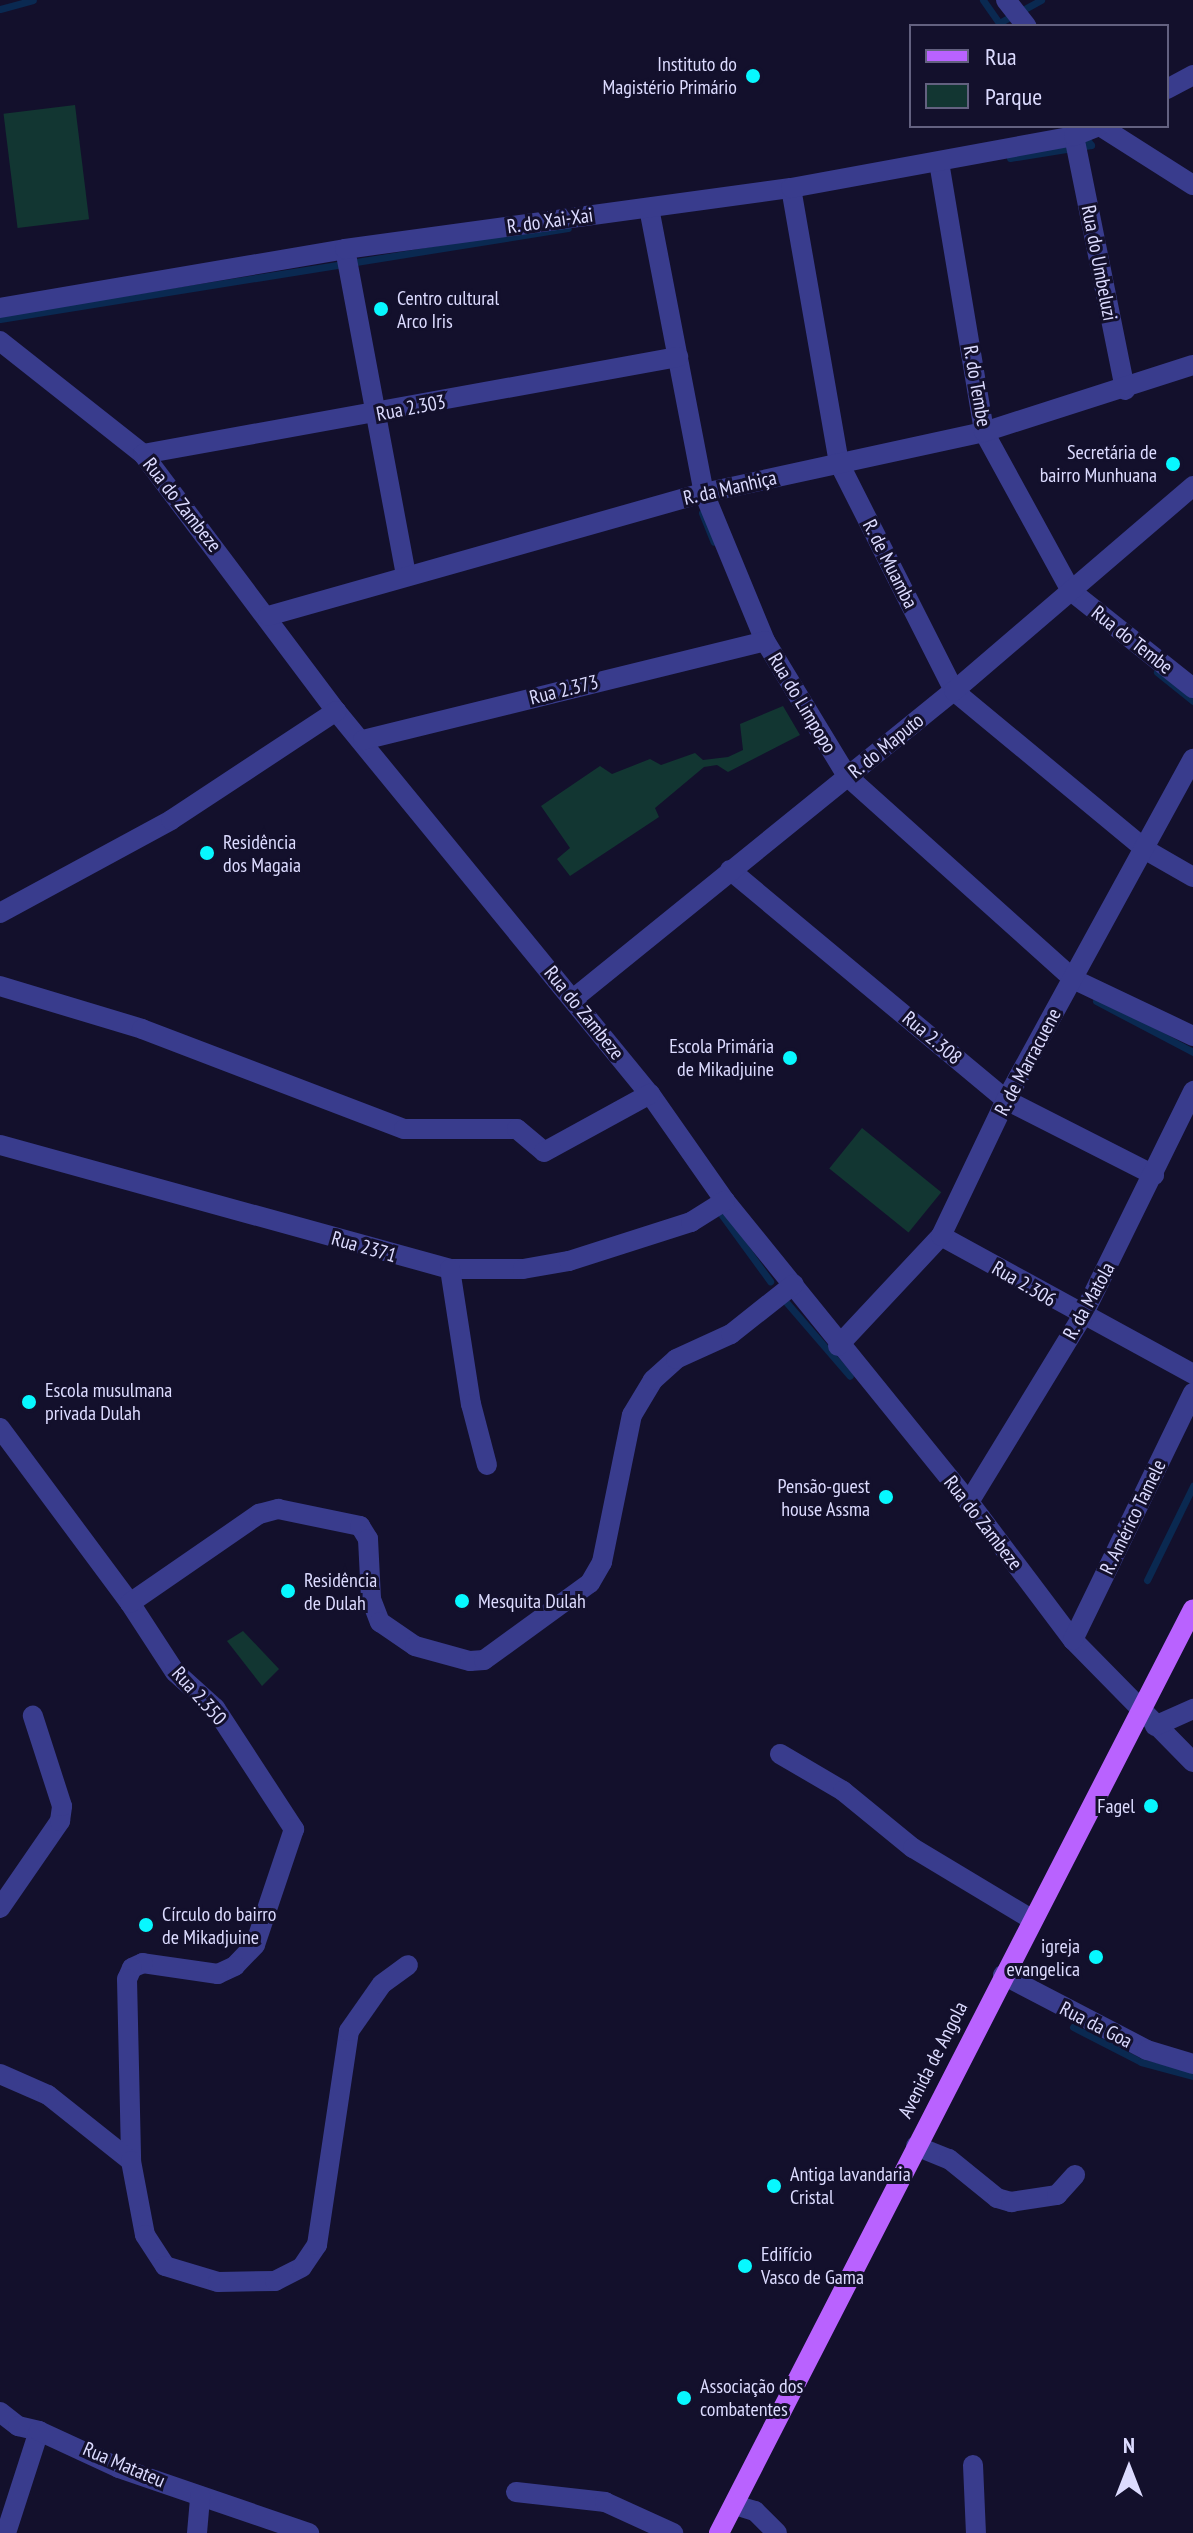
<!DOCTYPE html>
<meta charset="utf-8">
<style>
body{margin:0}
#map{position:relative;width:1193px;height:2533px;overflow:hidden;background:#13102c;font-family:"PT Sans Narrow",sans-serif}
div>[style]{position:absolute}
.green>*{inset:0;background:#123632;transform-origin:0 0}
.stream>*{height:7px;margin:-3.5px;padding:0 3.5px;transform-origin:3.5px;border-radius:3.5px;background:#0a2951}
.minor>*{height:20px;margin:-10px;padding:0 10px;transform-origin:10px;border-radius:10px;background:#393c8d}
.major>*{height:20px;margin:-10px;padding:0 10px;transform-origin:10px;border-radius:10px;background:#b962ff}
.dots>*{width:22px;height:22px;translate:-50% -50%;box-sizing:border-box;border:4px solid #13102c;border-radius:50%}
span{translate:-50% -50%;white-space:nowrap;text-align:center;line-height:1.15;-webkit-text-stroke:6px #13102c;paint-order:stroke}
.poi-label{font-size:20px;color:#dcdbff}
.right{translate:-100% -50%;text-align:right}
.left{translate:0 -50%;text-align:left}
.street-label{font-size:20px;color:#dcdbff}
.legend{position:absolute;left:909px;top:24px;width:260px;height:104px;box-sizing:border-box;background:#13102c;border:2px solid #636180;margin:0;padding:10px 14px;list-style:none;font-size:24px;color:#dcdbff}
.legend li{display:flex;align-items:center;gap:16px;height:40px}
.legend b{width:40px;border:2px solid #636180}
.north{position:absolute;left:1089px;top:2429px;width:80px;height:80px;-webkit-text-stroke:6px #13102c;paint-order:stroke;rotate:0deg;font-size:22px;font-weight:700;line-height:32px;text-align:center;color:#dcdbff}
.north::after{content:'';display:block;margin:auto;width:28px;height:36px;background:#dcdbff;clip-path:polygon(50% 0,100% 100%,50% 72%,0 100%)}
</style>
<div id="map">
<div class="green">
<i style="left:75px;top:105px;width:115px;height:72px;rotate:83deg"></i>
<i style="clip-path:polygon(783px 706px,800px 735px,728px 772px,717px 765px,704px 767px,655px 808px,659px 817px,570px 876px,557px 859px,570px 848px,541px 806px,600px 766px,612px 774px,650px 759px,661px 765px,695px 753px,703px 760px,728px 757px,743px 750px,740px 724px)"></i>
<i style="left:862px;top:1128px;width:102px;height:52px;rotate:39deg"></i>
<i style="clip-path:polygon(243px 1631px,279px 1669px,262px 1686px,227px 1641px)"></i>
</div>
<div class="stream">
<i style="left:983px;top:0;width:29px;rotate:55deg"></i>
<i style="left:0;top:9px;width:34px;rotate:-15deg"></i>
<i style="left:999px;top:23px;width:48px;rotate:-28.7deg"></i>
<i style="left:1010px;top:158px;width:82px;rotate:-9.1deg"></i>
<i style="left:1091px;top:145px;width:14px;rotate:-126deg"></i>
<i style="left:0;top:319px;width:575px;rotate:-9.1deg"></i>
<i style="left:702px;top:513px;width:31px;rotate:68deg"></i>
<i style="left:1157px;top:672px;width:46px;rotate:38.9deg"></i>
<i style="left:1096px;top:1001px;width:110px;rotate:27.7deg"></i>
<i style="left:716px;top:1207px;width:92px;rotate:53.9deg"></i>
<i style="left:787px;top:1303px;width:96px;rotate:49.2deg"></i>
<i style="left:1147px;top:1580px;width:105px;rotate:-63.9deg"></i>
<i style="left:1073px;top:2027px;width:76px;rotate:27.2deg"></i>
<i style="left:1141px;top:2062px;width:54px;rotate:15.1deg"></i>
</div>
<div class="minor">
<i style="left:1006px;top:0;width:33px;rotate:52deg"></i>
<i style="left:1167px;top:89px;width:30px;rotate:-28deg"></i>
<i style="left:1100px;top:126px;width:110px;rotate:32.4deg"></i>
<i style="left:1074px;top:136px;width:259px;rotate:78.6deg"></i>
<i style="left:939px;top:162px;width:274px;rotate:80.5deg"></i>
<i style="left:984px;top:432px;width:181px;rotate:61.3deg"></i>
<i style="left:1071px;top:591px;width:156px;rotate:38.5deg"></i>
<i style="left:791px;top:188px;width:279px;rotate:80.1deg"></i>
<i style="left:839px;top:463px;width:255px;rotate:63.2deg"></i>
<i style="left:954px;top:691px;width:249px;rotate:39.6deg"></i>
<i style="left:1146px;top:850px;width:54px;rotate:29.9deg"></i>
<i style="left:649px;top:208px;width:290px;rotate:79.1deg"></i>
<i style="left:704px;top:493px;width:160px;rotate:67.6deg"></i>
<i style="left:765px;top:641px;width:158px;rotate:58.7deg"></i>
<i style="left:847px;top:776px;width:304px;rotate:41.9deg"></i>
<i style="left:1073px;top:979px;width:133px;rotate:25.4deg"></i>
<i style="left:345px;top:249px;width:331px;rotate:79.4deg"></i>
<i style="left:0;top:308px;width:350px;rotate:-9.7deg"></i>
<i style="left:345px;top:249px;width:450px;rotate:-7.8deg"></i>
<i style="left:791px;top:188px;width:288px;rotate:-10.4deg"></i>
<i style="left:1074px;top:136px;width:27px;rotate:-22deg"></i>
<i style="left:0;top:341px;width:182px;rotate:38.3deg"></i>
<i style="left:143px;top:454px;width:321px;rotate:53.1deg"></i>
<i style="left:336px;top:711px;width:495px;rotate:50.7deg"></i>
<i style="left:650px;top:1094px;width:131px;rotate:55deg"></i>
<i style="left:725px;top:1201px;width:387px;rotate:51deg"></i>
<i style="left:969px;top:1502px;width:173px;rotate:53deg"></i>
<i style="left:1073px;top:1640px;width:171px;rotate:45.5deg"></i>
<i style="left:143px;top:454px;width:544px;rotate:-10.28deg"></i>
<i style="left:268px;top:616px;width:453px;rotate:-15.8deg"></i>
<i style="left:704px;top:493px;width:287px;rotate:-12.3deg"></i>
<i style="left:984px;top:432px;width:219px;rotate:-17.8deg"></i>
<i style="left:363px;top:740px;width:414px;rotate:-13.8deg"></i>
<i style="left:730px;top:870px;width:359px;rotate:39.8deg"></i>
<i style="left:1006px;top:1100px;width:166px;rotate:26.9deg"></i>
<i style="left:0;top:913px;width:195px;rotate:-28.5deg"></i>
<i style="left:171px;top:820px;width:198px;rotate:-33.4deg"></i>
<i style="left:0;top:986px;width:148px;rotate:16.8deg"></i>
<i style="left:142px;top:1029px;width:280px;rotate:20.9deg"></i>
<i style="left:404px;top:1129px;width:113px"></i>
<i style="left:517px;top:1129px;width:35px;rotate:40deg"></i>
<i style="left:544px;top:1152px;width:121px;rotate:-28.7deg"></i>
<i style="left:573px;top:999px;width:490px;rotate:-39deg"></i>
<i style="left:954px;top:691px;width:315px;rotate:-40.6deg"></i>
<i style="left:0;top:1145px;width:467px;rotate:15.4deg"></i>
<i style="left:450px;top:1269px;width:73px"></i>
<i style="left:523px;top:1269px;width:47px;rotate:-9.9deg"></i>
<i style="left:569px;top:1261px;width:128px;rotate:-17.7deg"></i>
<i style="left:691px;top:1222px;width:40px;rotate:-32deg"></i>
<i style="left:941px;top:1236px;width:287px;rotate:28.7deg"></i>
<i style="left:450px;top:1269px;width:137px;rotate:81.2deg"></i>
<i style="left:471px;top:1404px;width:63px;rotate:75.3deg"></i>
<i style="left:838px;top:1346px;width:151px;rotate:-46.9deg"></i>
<i style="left:941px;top:1236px;width:151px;rotate:-64.5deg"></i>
<i style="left:1006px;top:1100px;width:389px;rotate:-61.3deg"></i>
<i style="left:0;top:1428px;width:218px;rotate:53.4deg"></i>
<i style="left:130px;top:1603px;width:82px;rotate:56.9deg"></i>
<i style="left:175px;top:1672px;width:54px;rotate:42deg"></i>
<i style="left:215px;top:1708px;width:145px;rotate:56.9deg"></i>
<i style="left:294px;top:1829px;width:122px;rotate:108.6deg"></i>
<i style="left:255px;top:1945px;width:29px;rotate:134deg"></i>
<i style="left:235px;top:1966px;width:19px;rotate:155deg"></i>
<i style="left:218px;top:1974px;width:76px;rotate:-171.7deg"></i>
<i style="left:143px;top:1963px;width:12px;rotate:156deg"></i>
<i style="left:132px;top:1968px;width:12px;rotate:114deg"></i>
<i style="left:127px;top:1979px;width:182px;rotate:88.7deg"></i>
<i style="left:969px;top:1502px;width:217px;rotate:-58.6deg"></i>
<i style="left:1082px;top:1317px;width:252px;rotate:-63.8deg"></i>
<i style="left:130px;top:1603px;width:157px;rotate:-34.6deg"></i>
<i style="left:259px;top:1514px;width:20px;rotate:-15deg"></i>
<i style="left:278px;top:1509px;width:84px;rotate:11.7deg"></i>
<i style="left:360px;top:1526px;width:15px;rotate:58deg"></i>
<i style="left:368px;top:1539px;width:60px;rotate:87.1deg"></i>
<i style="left:371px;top:1599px;width:25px;rotate:69deg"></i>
<i style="left:380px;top:1622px;width:42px;rotate:34.4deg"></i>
<i style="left:415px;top:1646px;width:57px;rotate:15.3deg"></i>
<i style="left:470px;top:1661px;width:14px;rotate:-4deg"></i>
<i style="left:484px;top:1660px;width:131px;rotate:-36deg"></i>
<i style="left:590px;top:1583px;width:24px;rotate:-60deg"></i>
<i style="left:602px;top:1562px;width:150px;rotate:-78.5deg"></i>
<i style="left:632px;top:1415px;width:41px;rotate:-59deg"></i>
<i style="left:653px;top:1380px;width:31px;rotate:-42deg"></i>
<i style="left:676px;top:1359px;width:60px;rotate:-24.4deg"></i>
<i style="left:731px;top:1334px;width:80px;rotate:-38.4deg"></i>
<i style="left:1073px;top:1640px;width:275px;rotate:-64.1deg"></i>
<i style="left:1155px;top:1726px;width:42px;rotate:-24.1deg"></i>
<i style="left:780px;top:1754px;width:73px;rotate:30.4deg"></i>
<i style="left:843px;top:1791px;width:90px;rotate:39.2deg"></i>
<i style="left:913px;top:1848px;width:140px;rotate:31deg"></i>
<i style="left:0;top:1908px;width:106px;rotate:-55.4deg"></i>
<i style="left:60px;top:1821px;width:15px;rotate:-82deg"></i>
<i style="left:62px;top:1806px;width:95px;rotate:-107.9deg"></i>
<i style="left:1003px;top:1975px;width:162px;rotate:27.5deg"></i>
<i style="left:1147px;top:2050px;width:48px;rotate:16.9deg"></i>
<i style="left:0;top:2074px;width:52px;rotate:23.6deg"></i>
<i style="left:48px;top:2095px;width:106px;rotate:38.5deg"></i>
<i style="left:131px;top:2161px;width:75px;rotate:79.3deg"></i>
<i style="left:145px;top:2235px;width:37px;rotate:57deg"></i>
<i style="left:165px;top:2266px;width:55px;rotate:16.8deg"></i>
<i style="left:218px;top:2282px;width:57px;rotate:-1deg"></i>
<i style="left:275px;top:2281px;width:30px;rotate:-27deg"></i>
<i style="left:302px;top:2267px;width:27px;rotate:-56deg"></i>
<i style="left:317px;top:2245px;width:216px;rotate:-81.5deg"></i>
<i style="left:349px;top:2031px;width:57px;rotate:-54.9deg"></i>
<i style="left:382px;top:1984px;width:32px;rotate:-36deg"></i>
<i style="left:916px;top:2146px;width:35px;rotate:22deg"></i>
<i style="left:949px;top:2159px;width:62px;rotate:39.1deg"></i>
<i style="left:997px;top:2198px;width:15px;rotate:16deg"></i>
<i style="left:1011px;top:2202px;width:47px;rotate:-8.7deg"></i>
<i style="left:1057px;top:2195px;width:27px;rotate:-48deg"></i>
<i style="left:0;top:2412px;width:23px;rotate:38deg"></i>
<i style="left:18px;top:2426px;width:22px;rotate:13deg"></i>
<i style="left:973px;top:2465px;width:68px;rotate:87.5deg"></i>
<i style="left:516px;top:2492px;width:90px;rotate:6.4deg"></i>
<i style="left:605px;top:2502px;width:75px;rotate:24.5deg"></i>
<i style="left:735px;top:2505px;width:21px;rotate:17deg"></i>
<i style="left:755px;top:2511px;width:31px;rotate:45deg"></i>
<i style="left:6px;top:2533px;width:107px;rotate:-72.1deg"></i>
<i style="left:39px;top:2431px;width:88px;rotate:24.8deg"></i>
<i style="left:119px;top:2468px;width:201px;rotate:18.9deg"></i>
<i style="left:197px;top:2533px;width:37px;rotate:-85deg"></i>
</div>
<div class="major">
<i style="left:719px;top:2533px;width:1038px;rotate:-62.84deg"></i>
</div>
<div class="dots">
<i style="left:753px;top:76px;background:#07f8ff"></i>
<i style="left:381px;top:309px;background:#07f8ff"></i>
<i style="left:1173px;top:464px;background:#07f8ff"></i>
<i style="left:207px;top:853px;background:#07f8ff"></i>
<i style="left:790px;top:1058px;background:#07f8ff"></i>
<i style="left:29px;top:1402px;background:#07f8ff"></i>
<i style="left:886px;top:1497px;background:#07f8ff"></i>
<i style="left:288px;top:1591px;background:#07f8ff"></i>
<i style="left:462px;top:1601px;background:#07f8ff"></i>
<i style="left:1151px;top:1806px;background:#07f8ff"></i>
<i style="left:146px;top:1925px;background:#07f8ff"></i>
<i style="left:1096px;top:1957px;background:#07f8ff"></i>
<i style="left:774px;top:2186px;background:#07f8ff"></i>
<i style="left:745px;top:2266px;background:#07f8ff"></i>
<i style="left:684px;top:2398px;background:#07f8ff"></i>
</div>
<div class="poi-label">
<span class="right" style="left:737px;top:76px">Instituto do<br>Magistério Primário</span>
<span class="left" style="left:397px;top:310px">Centro cultural<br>Arco Iris</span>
<span class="right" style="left:1157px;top:464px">Secretária de<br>bairro Munhuana</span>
<span class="left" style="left:223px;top:854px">Residência<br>dos Magaia</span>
<span class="right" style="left:774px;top:1058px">Escola Primária<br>de Mikadjuine</span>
<span class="left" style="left:45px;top:1402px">Escola musulmana<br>privada Dulah</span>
<span class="right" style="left:870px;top:1498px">Pensão-guest<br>house Assma</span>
<span class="left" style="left:304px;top:1592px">Residência<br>de Dulah</span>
<span class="left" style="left:478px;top:1601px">Mesquita Dulah</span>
<span class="right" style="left:1135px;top:1806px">Fagel</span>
<span class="left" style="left:162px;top:1926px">Círculo do bairro<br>de Mikadjuine</span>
<span class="right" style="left:1080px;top:1958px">igreja<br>evangelica</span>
<span class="left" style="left:790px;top:2186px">Antiga lavandaria<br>Cristal</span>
<span class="left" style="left:761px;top:2266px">Edifício<br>Vasco de Gama</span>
<span class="left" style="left:700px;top:2398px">Associação dos<br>combatentes</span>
</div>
<div class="street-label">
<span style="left:550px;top:221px;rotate:-8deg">R. do Xai-Xai</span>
<span style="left:1099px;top:263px;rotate:79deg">Rua do Umbeluzi</span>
<span style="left:977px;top:386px;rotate:80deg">R. do Tembe</span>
<span style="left:411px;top:408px;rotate:-11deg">Rua 2.303</span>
<span style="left:730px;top:488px;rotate:-13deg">R. da Manhiça</span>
<span style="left:182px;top:505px;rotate:52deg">Rua do Zambeze</span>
<span style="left:890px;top:564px;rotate:63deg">R. de Muamba</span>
<span style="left:1132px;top:640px;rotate:38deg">Rua do Tembe</span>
<span style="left:564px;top:690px;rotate:-14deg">Rua 2.373</span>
<span style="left:802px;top:703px;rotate:59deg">Rua do Limpopo</span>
<span style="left:886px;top:746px;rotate:-39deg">R. do Maputo</span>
<span style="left:584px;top:1013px;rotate:51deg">Rua do Zambeze</span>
<span style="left:932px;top:1038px;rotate:40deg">Rua 2.308</span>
<span style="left:1028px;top:1062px;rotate:-62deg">R. de Marracuene</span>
<span style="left:364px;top:1247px;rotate:16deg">Rua 2371</span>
<span style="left:1024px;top:1284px;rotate:30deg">Rua 2.306</span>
<span style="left:1089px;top:1301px;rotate:-61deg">R. da Matola</span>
<span style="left:1133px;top:1517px;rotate:-64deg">R. Américo Tamele</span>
<span style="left:983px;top:1523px;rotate:52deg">Rua do Zambeze</span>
<span style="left:199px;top:1696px;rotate:48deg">Rua 2.350</span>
<span style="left:1096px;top:2025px;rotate:27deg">Rua da Goa</span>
<span style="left:933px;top:2060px;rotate:-63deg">Avenida de Angola</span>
<span style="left:124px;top:2465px;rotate:23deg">Rua Matateu</span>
</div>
<ul class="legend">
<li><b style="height:10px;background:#b962ff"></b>Rua</li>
<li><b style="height:22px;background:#123632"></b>Parque</li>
</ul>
<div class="north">N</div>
</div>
